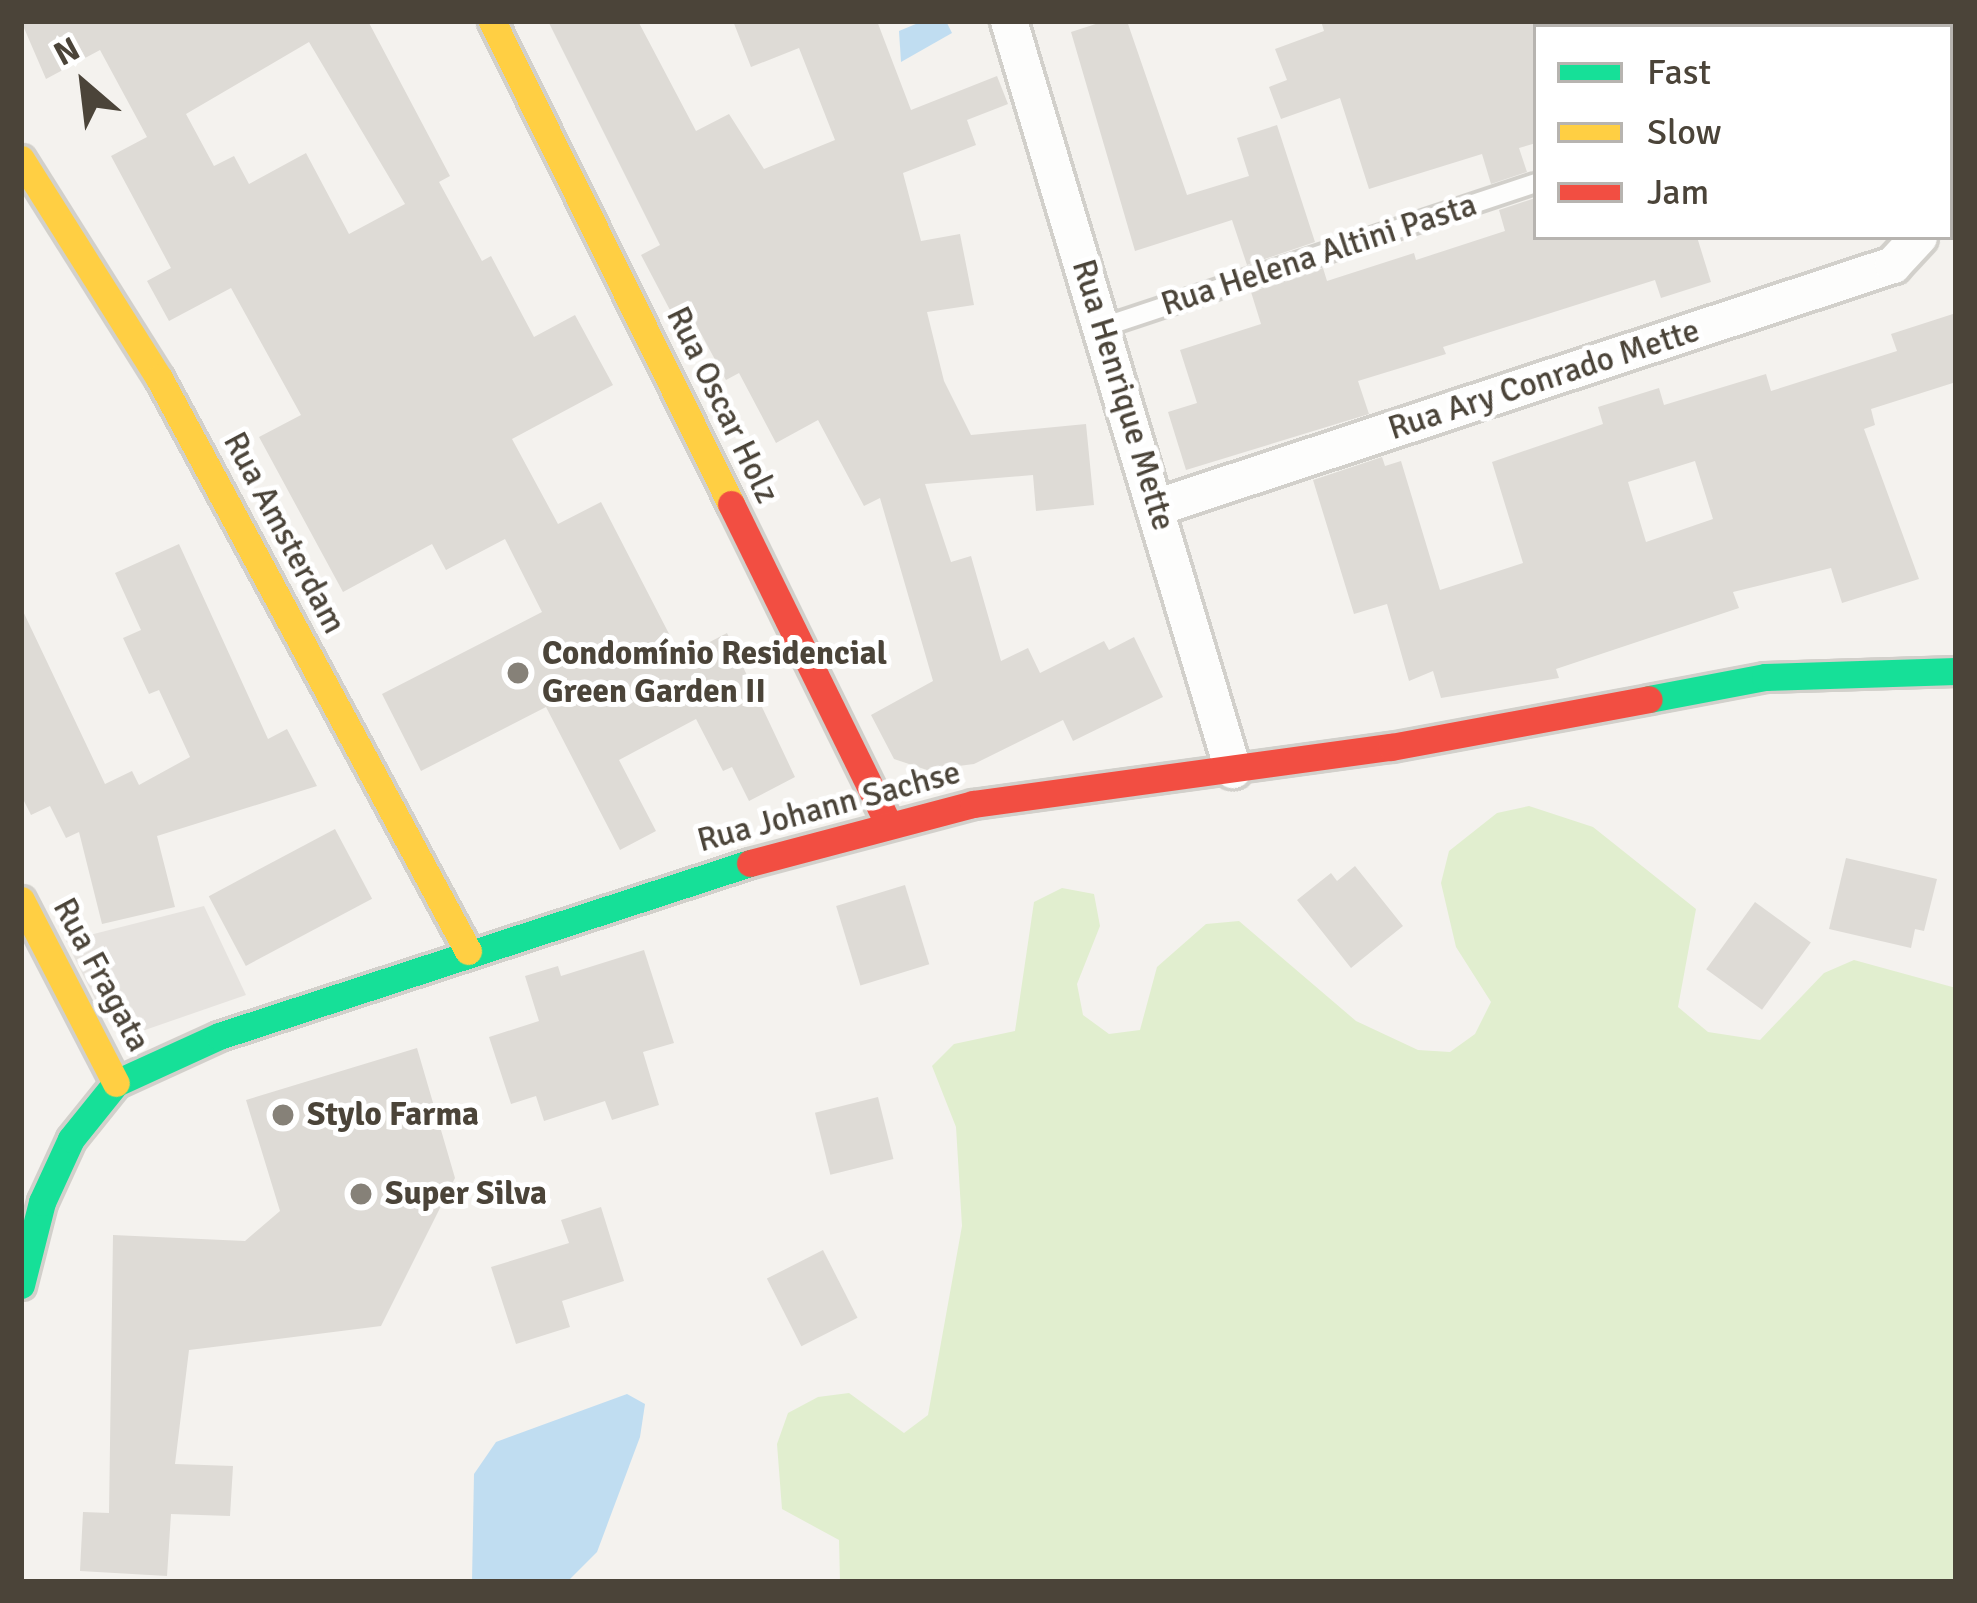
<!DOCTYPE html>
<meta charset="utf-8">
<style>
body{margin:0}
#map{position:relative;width:1977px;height:1603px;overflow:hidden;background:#f4f2ee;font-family:Signika,sans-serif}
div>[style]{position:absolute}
.green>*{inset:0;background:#e1eecf}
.parking>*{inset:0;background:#e6e3df}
.water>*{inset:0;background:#c0ddf1}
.building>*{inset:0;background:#dedbd6;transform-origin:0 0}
.roads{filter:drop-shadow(3px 0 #d2d0cb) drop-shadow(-3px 0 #d2d0cb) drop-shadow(0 3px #d2d0cb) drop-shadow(0 -3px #d2d0cb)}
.lane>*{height:18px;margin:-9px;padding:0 9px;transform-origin:9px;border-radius:9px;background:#fdfdfc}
.street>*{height:36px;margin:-18px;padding:0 18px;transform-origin:18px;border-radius:18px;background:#fdfdfc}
.fast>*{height:27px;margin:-13.5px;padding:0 13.5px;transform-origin:13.5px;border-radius:13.5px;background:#16e098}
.slow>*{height:27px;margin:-13.5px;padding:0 13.5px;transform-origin:13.5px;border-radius:13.5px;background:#ffcf43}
.jam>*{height:27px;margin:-13.5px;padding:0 13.5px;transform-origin:13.5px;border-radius:13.5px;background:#f24e42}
.dots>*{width:33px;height:33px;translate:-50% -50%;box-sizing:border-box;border:6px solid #fff;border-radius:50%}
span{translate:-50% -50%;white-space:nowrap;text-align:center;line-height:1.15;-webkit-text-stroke:10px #fff;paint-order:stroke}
.street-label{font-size:33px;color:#4b4439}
.poi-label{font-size:33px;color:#4b4439;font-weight:700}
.left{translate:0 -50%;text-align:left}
.frame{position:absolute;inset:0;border:24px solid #4b4439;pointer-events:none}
.legend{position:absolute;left:1533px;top:24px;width:420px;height:216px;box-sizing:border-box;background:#fff;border:3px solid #b7b4b0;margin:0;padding:15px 21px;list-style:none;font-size:36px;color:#4b4439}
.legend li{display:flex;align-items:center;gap:24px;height:60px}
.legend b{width:60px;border:3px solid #b7b4b0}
.north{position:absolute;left:24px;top:24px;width:120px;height:120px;-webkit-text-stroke:9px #fff;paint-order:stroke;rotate:332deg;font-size:33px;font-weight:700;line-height:48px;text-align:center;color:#4b4439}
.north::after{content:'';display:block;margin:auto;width:42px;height:54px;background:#4b4439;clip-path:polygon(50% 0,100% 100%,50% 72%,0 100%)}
</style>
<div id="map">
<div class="green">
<i style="clip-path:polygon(1529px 806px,1593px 827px,1696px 909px,1678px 1007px,1708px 1032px,1760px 1040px,1824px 973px,1854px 960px,1956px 988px,1956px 1582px,840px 1582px,839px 1540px,782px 1509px,777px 1444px,788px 1413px,818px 1397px,849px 1393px,904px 1433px,928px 1415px,962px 1226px,956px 1127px,932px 1066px,954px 1044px,1015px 1031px,1034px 902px,1062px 888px,1094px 894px,1100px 926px,1077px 984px,1083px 1015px,1109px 1034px,1140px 1030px,1157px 967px,1206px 924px,1239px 921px,1356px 1021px,1418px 1050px,1450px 1052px,1475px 1034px,1491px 1002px,1456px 947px,1441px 883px,1449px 851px,1497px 813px)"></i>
</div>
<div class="parking">
<i style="clip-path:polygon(204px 906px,246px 995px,145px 1030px,104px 1017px,66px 941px)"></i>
</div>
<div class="water">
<i style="clip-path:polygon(923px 21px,946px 21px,952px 33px,901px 62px,899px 31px)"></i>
<i style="clip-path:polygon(627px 1394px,645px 1404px,640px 1437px,597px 1552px,567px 1582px,472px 1582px,474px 1474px,496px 1442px)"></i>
</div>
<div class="building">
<i style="clip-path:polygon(evenodd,21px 21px,368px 21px,450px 176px,439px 182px,482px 261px,491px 256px,534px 337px,575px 315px,613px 385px,512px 439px,558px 524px,601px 502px,681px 657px,727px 633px,795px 777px,749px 801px,732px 767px,723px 771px,696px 719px,619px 760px,656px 831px,620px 850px,546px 707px,421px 771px,382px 694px,542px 612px,505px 539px,446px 570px,432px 544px,343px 592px,259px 437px,301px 415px,231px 288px,169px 321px,147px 281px,171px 268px,111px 156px,147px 137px,100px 50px,46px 79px,21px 21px,309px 42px,405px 204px,349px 234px,306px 153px,249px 184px,234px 156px,214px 166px,186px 114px,309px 42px)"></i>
<i style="clip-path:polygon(548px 21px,638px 21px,696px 131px,729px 114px,764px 169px,835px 140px,799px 48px,751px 67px,733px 21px,877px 21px,911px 110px,997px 76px,1008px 104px,967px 120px,976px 145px,903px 173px,921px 241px,960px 234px,974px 305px,927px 312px,944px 381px,971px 435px,1086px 424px,1094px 505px,1036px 511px,1033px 475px,925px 484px,951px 562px,971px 556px,1001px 661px,1028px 648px,1040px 673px,1104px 641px,1109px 650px,1134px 637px,1163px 697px,1073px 741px,1063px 720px,974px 764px,927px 770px,894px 759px,871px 715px,933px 681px,880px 498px,864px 506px,818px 420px,776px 443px,739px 373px,726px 380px,685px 304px,671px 312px,641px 255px,660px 245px)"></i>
<i style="clip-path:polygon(1105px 21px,1127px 21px,1187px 195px,1249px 176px,1237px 138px,1277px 125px,1315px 242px,1247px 265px,1232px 220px,1135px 251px,1071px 32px)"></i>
<i style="clip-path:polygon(1321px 21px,1536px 21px,1536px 143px,1519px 148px,1527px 172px,1491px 184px,1482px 154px,1369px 189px,1340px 98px,1281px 119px,1269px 87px,1287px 80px,1275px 49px,1324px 31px)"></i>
<i style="clip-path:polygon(1535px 198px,1536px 237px,1697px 237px,1711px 282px,1661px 298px,1655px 280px,1443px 347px,1446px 354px,1358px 381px,1369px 414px,1186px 470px,1168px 412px,1197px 403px,1180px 350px,1261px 324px,1251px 292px,1323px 268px,1327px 281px,1414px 253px,1416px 260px,1505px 231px,1499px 210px)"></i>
<i style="clip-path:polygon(evenodd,1956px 313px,1956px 382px,1871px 409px,1875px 425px,1864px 429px,1919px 579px,1842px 603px,1831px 568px,1733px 592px,1739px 608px,1556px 669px,1559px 678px,1441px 698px,1433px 671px,1409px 681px,1387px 604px,1354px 614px,1313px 480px,1382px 457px,1385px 466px,1401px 461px,1440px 590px,1523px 563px,1492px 462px,1603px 424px,1598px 407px,1659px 388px,1664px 405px,1766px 374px,1771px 391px,1897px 351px,1891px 334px,1956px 313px,1695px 461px,1713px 519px,1646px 542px,1628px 482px,1695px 461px)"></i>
<i style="clip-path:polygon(179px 544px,268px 739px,287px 729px,317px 786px,157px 836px,175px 907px,102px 924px,79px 832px,66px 838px,50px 806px,31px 815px,21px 795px,21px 607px,105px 784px,132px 771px,139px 785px,190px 757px,159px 690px,149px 694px,123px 638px,141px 630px,115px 573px)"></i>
<i style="left:335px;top:829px;width:79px;height:143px;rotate:62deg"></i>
<i style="clip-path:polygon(1846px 858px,1937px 879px,1924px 931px,1915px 929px,1911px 948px,1829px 929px)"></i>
<i style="clip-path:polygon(1355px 866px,1403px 926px,1351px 968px,1297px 900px,1331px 873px,1337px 881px)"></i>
<i style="left:905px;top:885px;width:83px;height:72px;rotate:73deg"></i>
<i style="left:1755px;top:902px;width:69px;height:83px;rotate:36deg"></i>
<i style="clip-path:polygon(644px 950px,674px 1043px,643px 1052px,659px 1105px,612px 1120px,605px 1101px,544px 1121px,536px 1096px,511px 1104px,489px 1037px,539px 1021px,525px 976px,558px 966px,561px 976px)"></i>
<i style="clip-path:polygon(417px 1048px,455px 1178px,381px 1326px,189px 1350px,175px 1464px,233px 1466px,230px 1516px,171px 1514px,167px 1576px,80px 1571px,83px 1512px,109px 1513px,113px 1235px,245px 1241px,280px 1211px,246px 1100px)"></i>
<i style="left:878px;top:1097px;width:64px;height:65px;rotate:76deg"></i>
<i style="clip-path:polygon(601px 1207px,624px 1281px,562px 1301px,570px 1327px,516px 1344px,491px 1267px,569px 1243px,561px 1220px)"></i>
<i style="left:823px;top:1250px;width:76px;height:63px;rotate:63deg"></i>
</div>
<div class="roads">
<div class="lane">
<i style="left:1103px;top:327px;width:456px;rotate:-18.4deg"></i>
</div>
<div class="street">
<i style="left:1009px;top:21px;width:782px;rotate:73.35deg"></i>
<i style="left:1868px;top:21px;width:6px;rotate:72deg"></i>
<i style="left:1158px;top:507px;width:774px;rotate:-18.22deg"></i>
<i style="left:1893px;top:265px;width:38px;rotate:-47deg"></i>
</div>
<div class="fast">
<i style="left:1649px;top:699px;width:118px;rotate:-10.7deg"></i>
<i style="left:1765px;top:677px;width:191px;rotate:-1.8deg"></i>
<i style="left:21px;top:1285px;width:86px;rotate:-75.8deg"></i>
<i style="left:42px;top:1202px;width:69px;rotate:-65.3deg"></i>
<i style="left:71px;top:1139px;width:72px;rotate:-51.2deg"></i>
<i style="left:116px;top:1083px;width:113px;rotate:-24.5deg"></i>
<i style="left:219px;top:1036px;width:558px;rotate:-18.05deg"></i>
</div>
<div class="slow">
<i style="left:492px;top:21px;width:539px;rotate:63.67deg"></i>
<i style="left:21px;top:159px;width:259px;rotate:57.8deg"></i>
<i style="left:159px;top:378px;width:651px;rotate:61.66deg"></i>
<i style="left:21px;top:900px;width:206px;rotate:62.6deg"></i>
</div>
<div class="jam">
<i style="left:731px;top:504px;width:353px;rotate:63.8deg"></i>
<i style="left:750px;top:863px;width:231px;rotate:-14.8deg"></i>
<i style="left:973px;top:804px;width:422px;rotate:-7.8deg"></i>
<i style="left:1391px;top:747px;width:262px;rotate:-10.5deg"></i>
</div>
</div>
<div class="dots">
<i style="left:518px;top:673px;background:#868178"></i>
<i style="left:283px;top:1115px;background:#868178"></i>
<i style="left:361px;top:1194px;background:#868178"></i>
</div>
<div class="street-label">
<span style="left:1319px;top:255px;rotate:-18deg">Rua Helena Altini Pasta</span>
<span style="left:1544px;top:380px;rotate:-18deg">Rua Ary Conrado Mette</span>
<span style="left:1123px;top:395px;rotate:73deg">Rua Henrique Mette</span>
<span style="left:722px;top:405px;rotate:64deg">Rua Oscar Holz</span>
<span style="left:284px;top:533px;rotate:62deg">Rua Amsterdam</span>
<span style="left:829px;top:807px;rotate:-15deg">Rua Johann Sachse</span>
<span style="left:101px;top:975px;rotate:62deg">Rua Fragata</span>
</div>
<div class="poi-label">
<span class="left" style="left:542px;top:673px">Condomínio Residencial<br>Green Garden II</span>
<span class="left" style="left:307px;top:1115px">Stylo Farma</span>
<span class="left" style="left:385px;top:1194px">Super Silva</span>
</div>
<div class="frame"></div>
<ul class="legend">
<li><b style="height:15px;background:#16e098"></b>Fast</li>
<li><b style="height:15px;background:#ffcf43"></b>Slow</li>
<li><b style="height:15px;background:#f24e42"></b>Jam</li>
</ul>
<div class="north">N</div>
</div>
